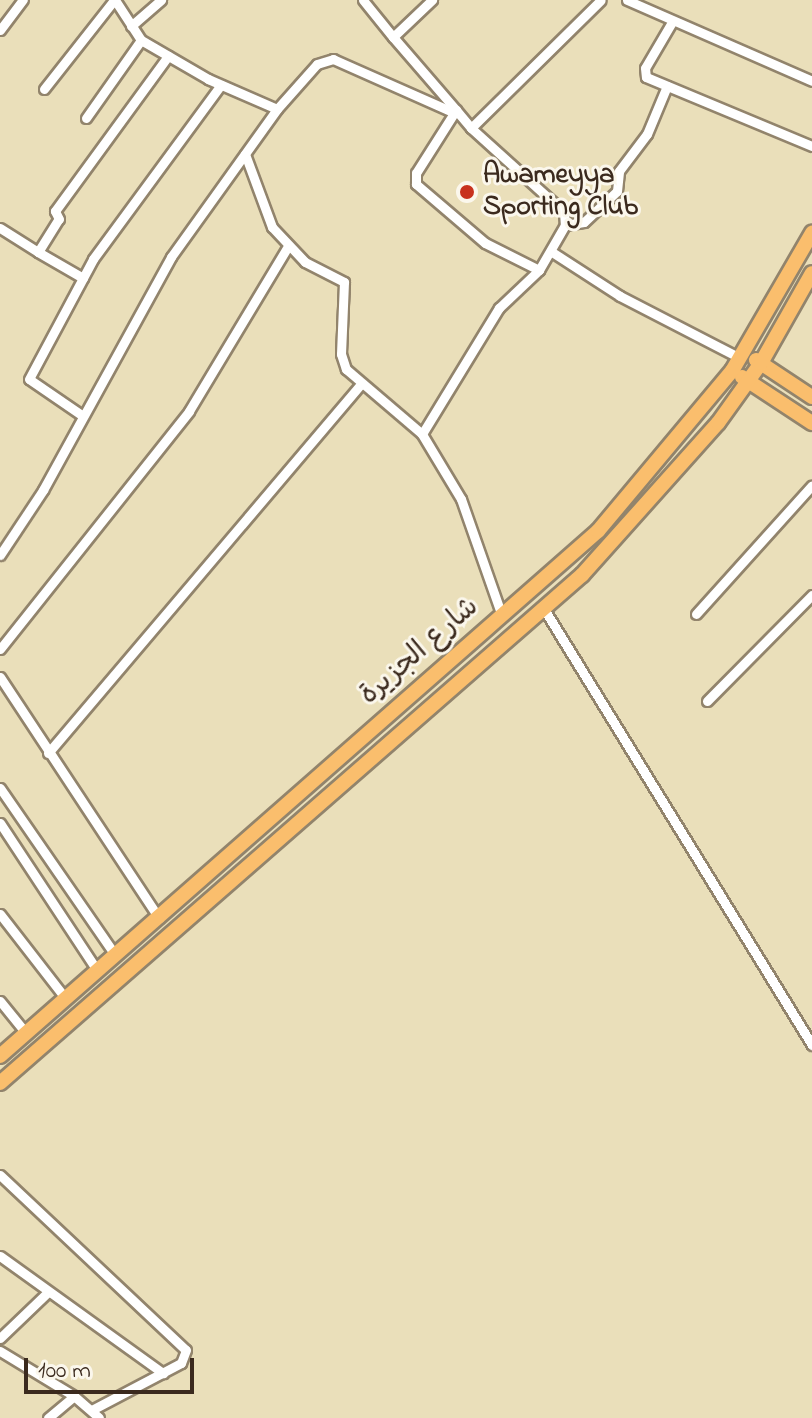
<!DOCTYPE html>
<meta charset="utf-8">
<style>
body{margin:0}
#map{position:relative;width:812px;height:1418px;overflow:hidden;background:#eadfba;font-family:"Indie Flower","Playpen Sans Arabic",sans-serif}
div>[style]{position:absolute}
.roads{filter:drop-shadow(2px 0 #92846c) drop-shadow(-2px 0 #92846c) drop-shadow(0 2px #92846c) drop-shadow(0 -2px #92846c)}
.minor>*{height:9px;margin:-4.5px;padding:0 4.5px;transform-origin:4.5px;border-radius:4.5px;background:#fff}
.primary>*{height:14px;margin:-7px;padding:0 7px;transform-origin:7px;border-radius:7px;background:#fabe6d}
.dots>*{width:22px;height:22px;translate:-50% -50%;box-sizing:border-box;border:4px solid #fbf7ec;border-radius:50%}
span{translate:-50% -50%;white-space:nowrap;text-align:center;line-height:1.15;-webkit-text-stroke:6px #fbf7ec;paint-order:stroke}
.poi-label{font-size:28px;color:#3b2a1e;font-weight:700}
.left{translate:0 -50%;text-align:left}
.street-label{font-size:28px;color:#3b2a1e}
.scale{position:absolute;left:24px;top:1358px;width:170px;height:36px;box-sizing:border-box;border:4px solid #3b2a1e;border-top:0;padding-left:10px;font-size:24px;line-height:28px;white-space:nowrap;color:#3b2a1e;-webkit-text-stroke:6px #fbf7ec;paint-order:stroke}
</style>
<div id="map">
<div class="roads">
<div class="minor">
<i style="left:115px;top:0;width:48px;rotate:57deg"></i>
<i style="left:141px;top:40px;width:78px;rotate:30.2deg"></i>
<i style="left:208px;top:79px;width:75px;rotate:23.5deg"></i>
<i style="left:363px;top:0;width:48px;rotate:51deg"></i>
<i style="left:393px;top:37px;width:96px;rotate:49.2deg"></i>
<i style="left:456px;top:110px;width:23px;rotate:50deg"></i>
<i style="left:471px;top:128px;width:125px;rotate:42.1deg"></i>
<i style="left:564px;top:212px;width:13px;rotate:86deg"></i>
<i style="left:565px;top:225px;width:52px;rotate:120deg"></i>
<i style="left:539px;top:270px;width:60px;rotate:-153.4deg"></i>
<i style="left:485px;top:243px;width:91px;rotate:-139.5deg"></i>
<i style="left:416px;top:184px;width:11px;rotate:-90deg"></i>
<i style="left:416px;top:173px;width:75px;rotate:-57.6deg"></i>
<i style="left:627px;top:0;width:202px;rotate:23.6deg"></i>
<i style="left:672px;top:22px;width:53px;rotate:120.4deg"></i>
<i style="left:645px;top:68px;width:9px;rotate:84deg"></i>
<i style="left:646px;top:77px;width:180px;rotate:22.6deg"></i>
<i style="left:131px;top:26px;width:40px;rotate:-41deg"></i>
<i style="left:0;top:30px;width:38px;rotate:-53deg"></i>
<i style="left:393px;top:37px;width:54px;rotate:-43.5deg"></i>
<i style="left:44px;top:89px;width:113px;rotate:-51.8deg"></i>
<i style="left:86px;top:118px;width:95px;rotate:-54.8deg"></i>
<i style="left:471px;top:128px;width:182px;rotate:-44.6deg"></i>
<i style="left:245px;top:154px;width:78px;rotate:69.7deg"></i>
<i style="left:272px;top:227px;width:48px;rotate:46.7deg"></i>
<i style="left:305px;top:262px;width:44px;rotate:27.1deg"></i>
<i style="left:344px;top:282px;width:72px;rotate:92.4deg"></i>
<i style="left:341px;top:354px;width:16px;rotate:72deg"></i>
<i style="left:346px;top:369px;width:100px;rotate:40.5deg"></i>
<i style="left:565px;top:225px;width:19px;rotate:-9deg"></i>
<i style="left:584px;top:222px;width:45px;rotate:-43.2deg"></i>
<i style="left:617px;top:191px;width:20px;rotate:-84deg"></i>
<i style="left:619px;top:171px;width:46px;rotate:-52.9deg"></i>
<i style="left:647px;top:134px;width:52px;rotate:-67.4deg"></i>
<i style="left:0;top:228px;width:45px;rotate:32.3deg"></i>
<i style="left:552px;top:252px;width:81px;rotate:32.9deg"></i>
<i style="left:620px;top:296px;width:135px;rotate:27.3deg"></i>
<i style="left:83px;top:278px;width:52px;rotate:-150deg"></i>
<i style="left:38px;top:252px;width:39px;rotate:-58deg"></i>
<i style="left:59px;top:219px;width:9px;rotate:-117deg"></i>
<i style="left:55px;top:211px;width:192px;rotate:-53.9deg"></i>
<i style="left:83px;top:416px;width:65px;rotate:-145.6deg"></i>
<i style="left:29px;top:379px;width:136px;rotate:-61.9deg"></i>
<i style="left:93px;top:259px;width:216px;rotate:-53.7deg"></i>
<i style="left:0;top:555px;width:78px;rotate:-56.5deg"></i>
<i style="left:43px;top:490px;width:266px;rotate:-61.2deg"></i>
<i style="left:171px;top:257px;width:182px;rotate:-54.4deg"></i>
<i style="left:277px;top:109px;width:60px;rotate:-48.4deg"></i>
<i style="left:317px;top:64px;width:17px;rotate:-17deg"></i>
<i style="left:333px;top:59px;width:133px;rotate:23.9deg"></i>
<i style="left:544px;top:609px;width:512px;rotate:58.42deg"></i>
<i style="left:696px;top:614px;width:173px;rotate:-48deg"></i>
<i style="left:502px;top:616px;width:124px;rotate:-109.3deg"></i>
<i style="left:461px;top:499px;width:76px;rotate:-121deg"></i>
<i style="left:422px;top:434px;width:148px;rotate:-58.6deg"></i>
<i style="left:499px;top:308px;width:55px;rotate:-43.5deg"></i>
<i style="left:0;top:649px;width:304px;rotate:-51.5deg"></i>
<i style="left:189px;top:411px;width:192px;rotate:-59deg"></i>
<i style="left:0;top:677px;width:289px;rotate:56.6deg"></i>
<i style="left:707px;top:701px;width:149px;rotate:-45.3deg"></i>
<i style="left:48px;top:753px;width:484px;rotate:-49.7deg"></i>
<i style="left:0;top:788px;width:203px;rotate:55.4deg"></i>
<i style="left:0;top:823px;width:176px;rotate:56.6deg"></i>
<i style="left:0;top:914px;width:108px;rotate:52.2deg"></i>
<i style="left:0;top:1001px;width:41px;rotate:50.9deg"></i>
<i style="left:0;top:1175px;width:255px;rotate:43.3deg"></i>
<i style="left:186px;top:1350px;width:14px;rotate:111deg"></i>
<i style="left:181px;top:1363px;width:101px;rotate:152.2deg"></i>
<i style="left:0;top:1256px;width:201px;rotate:35.7deg"></i>
<i style="left:0;top:1338px;width:65px;rotate:-43.8deg"></i>
<i style="left:0;top:1351px;width:87px;rotate:31.3deg"></i>
<i style="left:74px;top:1396px;width:33px;rotate:41deg"></i>
<i style="left:48px;top:1418px;width:34px;rotate:-40deg"></i>
</div>
<div class="primary">
<i style="left:756px;top:360px;width:67px;rotate:33.5deg"></i>
<i style="left:742px;top:377px;width:84px;rotate:33.3deg"></i>
<i style="left:0;top:1056px;width:796px;rotate:-41.28deg"></i>
<i style="left:598px;top:531px;width:209px;rotate:-50.1deg"></i>
<i style="left:732px;top:371px;width:160px;rotate:-59.9deg"></i>
<i style="left:0;top:1083px;width:773px;rotate:-41.12deg"></i>
<i style="left:582px;top:575px;width:204px;rotate:-48.2deg"></i>
<i style="left:718px;top:423px;width:74px;rotate:-54.4deg"></i>
<i style="left:761px;top:363px;width:103px;rotate:-60.5deg"></i>
</div>
</div>
<div class="dots">
<i style="left:467px;top:192px;background:#c8321e"></i>
</div>
<div class="poi-label">
<span class="left" style="left:483px;top:192px">Awameyya<br>Sporting Club</span>
</div>
<div class="street-label">
<span style="left:420px;top:652px;rotate:-41deg">شارع الجزيرة</span>
</div>
<div class="scale">100 m</div>
</div>
